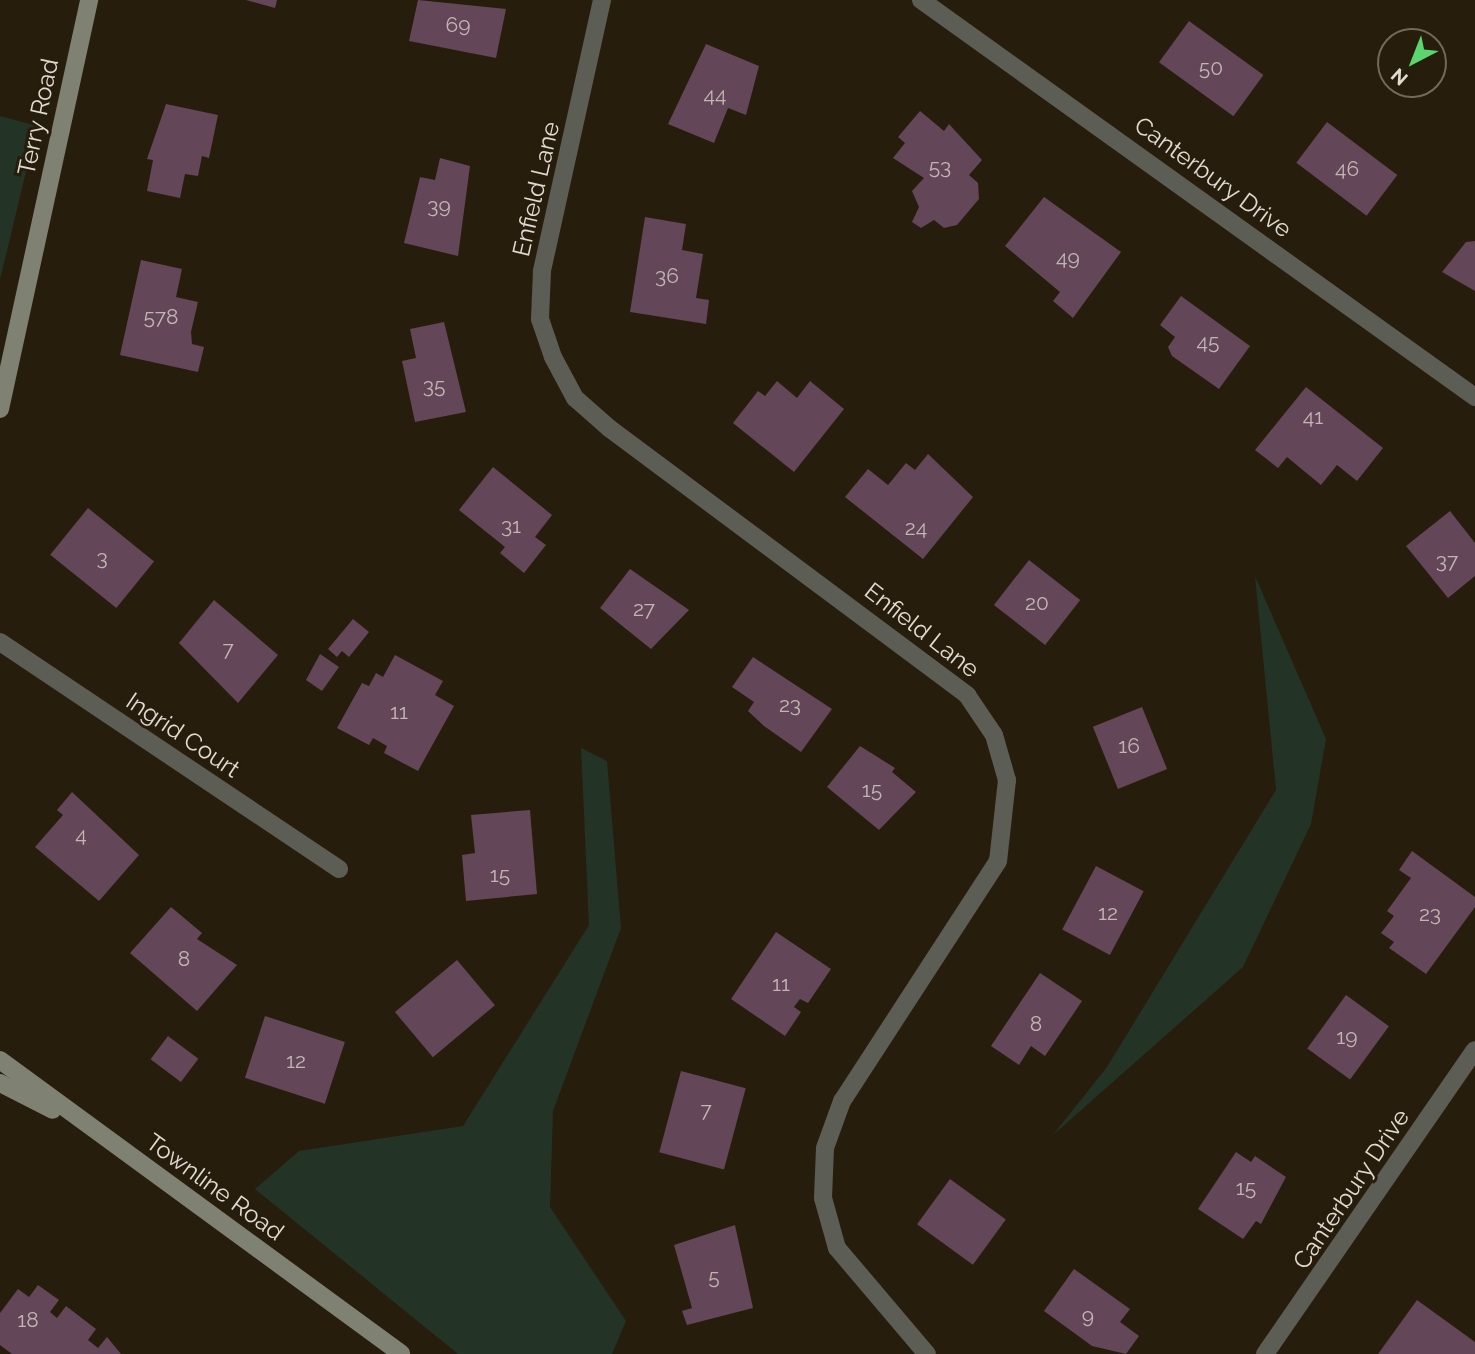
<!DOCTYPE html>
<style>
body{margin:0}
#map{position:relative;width:1475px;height:1354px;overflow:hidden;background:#271d0c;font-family:Raleway,sans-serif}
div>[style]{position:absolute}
.green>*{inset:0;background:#233326}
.building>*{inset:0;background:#634657;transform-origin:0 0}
.street>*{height:18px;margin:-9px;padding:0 9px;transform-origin:9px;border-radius:9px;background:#5c5d54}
.secondary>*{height:18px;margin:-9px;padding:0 9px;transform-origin:9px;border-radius:9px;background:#7f8172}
span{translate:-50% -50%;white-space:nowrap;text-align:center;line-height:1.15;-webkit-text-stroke:6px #271d0c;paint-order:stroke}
.number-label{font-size:21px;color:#c2b6b2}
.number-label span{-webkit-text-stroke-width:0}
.street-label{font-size:24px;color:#e2dbd1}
.north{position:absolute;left:1377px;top:28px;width:70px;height:70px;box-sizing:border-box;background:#271d0c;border:2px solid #72695b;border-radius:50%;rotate:222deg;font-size:19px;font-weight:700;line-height:28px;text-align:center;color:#e2dbd1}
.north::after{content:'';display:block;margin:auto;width:24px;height:32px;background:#5bd56e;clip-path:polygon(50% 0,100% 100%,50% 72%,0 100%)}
</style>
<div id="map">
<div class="green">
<i style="clip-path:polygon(0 116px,37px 126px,0 280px)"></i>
<i style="clip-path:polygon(1255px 576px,1326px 739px,1311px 824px,1243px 967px,1053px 1135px,1107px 1067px,1276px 790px)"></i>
<i style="clip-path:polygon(581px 748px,607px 761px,621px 928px,553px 1111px,550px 1207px,626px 1321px,612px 1354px,458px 1354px,255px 1189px,299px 1151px,463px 1126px,589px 925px)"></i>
</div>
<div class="building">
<i style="clip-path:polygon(246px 0,277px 0,275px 8px)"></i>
<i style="clip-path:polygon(418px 0,506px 9px,496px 58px,409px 41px)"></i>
<i style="left:1189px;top:21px;width:92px;height:51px;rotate:36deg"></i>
<i style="clip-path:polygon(706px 44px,759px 66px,746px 115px,728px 108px,714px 143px,668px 124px)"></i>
<i style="clip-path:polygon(166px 104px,218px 115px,209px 158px,202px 156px,198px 176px,185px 174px,180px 198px,147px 191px,153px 160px,147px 159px)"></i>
<i style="clip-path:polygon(920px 111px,944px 131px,949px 124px,982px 160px,969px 175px,978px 183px,979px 199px,957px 225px,944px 228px,934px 220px,921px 228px,912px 222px,919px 207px,912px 191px,924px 178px,893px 158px,905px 143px,898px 137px)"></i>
<i style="left:1327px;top:122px;width:88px;height:51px;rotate:37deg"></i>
<i style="clip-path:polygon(440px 158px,470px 166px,458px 256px,404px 243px,420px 177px,435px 180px)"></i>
<i style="clip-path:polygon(1044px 197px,1121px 252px,1073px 318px,1053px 301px,1060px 292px,1005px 246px)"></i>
<i style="clip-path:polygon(645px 217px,686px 224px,682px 250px,703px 254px,696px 298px,709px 300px,706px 324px,630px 312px)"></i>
<i style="clip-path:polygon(1475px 241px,1475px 291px,1442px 272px,1466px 242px)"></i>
<i style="clip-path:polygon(141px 260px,182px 269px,176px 297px,198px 302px,191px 332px,192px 344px,204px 347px,198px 372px,120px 355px)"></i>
<i style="clip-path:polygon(1181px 296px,1250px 346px,1219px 389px,1172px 356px,1168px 347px,1175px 337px,1160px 325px)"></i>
<i style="clip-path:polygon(444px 322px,466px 412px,415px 422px,402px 361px,416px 358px,410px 329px)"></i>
<i style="clip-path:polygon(777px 381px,797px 398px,810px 381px,844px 409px,794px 472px,733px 423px,758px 391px,765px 396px)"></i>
<i style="clip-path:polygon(1306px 387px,1383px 448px,1357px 481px,1337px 465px,1321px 485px,1287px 457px,1278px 468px,1255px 450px)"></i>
<i style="clip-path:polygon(928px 454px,973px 497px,923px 559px,845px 497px,868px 469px,888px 485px,906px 463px,915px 470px)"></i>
<i style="clip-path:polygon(493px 467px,552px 515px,535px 537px,546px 545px,524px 573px,500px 553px,505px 547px,459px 510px)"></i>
<i style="left:88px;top:508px;width:85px;height:60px;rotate:39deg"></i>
<i style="clip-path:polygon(1450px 511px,1475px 543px,1475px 576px,1448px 598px,1406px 546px)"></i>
<i style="left:1029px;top:560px;width:65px;height:57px;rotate:38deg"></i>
<i style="clip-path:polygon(630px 569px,689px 610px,651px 649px,600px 608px)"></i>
<i style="clip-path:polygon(214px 600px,278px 655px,238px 703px,179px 643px)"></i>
<i style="clip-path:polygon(353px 619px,369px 632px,349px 657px,342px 651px,337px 657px,328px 649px)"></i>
<i style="clip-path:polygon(320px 654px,339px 667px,322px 691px,306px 680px)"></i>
<i style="clip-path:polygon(395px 655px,443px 681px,435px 695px,454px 706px,418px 771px,384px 753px,387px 746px,373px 738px,369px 745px,337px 728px,362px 683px,369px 686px,376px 673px,383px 677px)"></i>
<i style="clip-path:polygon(753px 657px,832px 709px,801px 752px,764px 726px,748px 711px,754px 702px,732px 687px)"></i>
<i style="left:1142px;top:707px;width:67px;height:53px;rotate:68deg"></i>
<i style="clip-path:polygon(860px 746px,895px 768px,892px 772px,916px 792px,879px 830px,827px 787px)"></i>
<i style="clip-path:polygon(72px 792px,139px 855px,99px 901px,35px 847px,63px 815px,57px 810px)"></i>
<i style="clip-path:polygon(530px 810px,537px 894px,466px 901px,462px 855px,475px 853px,471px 815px)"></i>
<i style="clip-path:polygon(1412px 851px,1475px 897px,1475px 907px,1426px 974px,1389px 948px,1394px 942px,1381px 933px,1394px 916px,1387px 911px,1411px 878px,1399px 870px)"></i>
<i style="left:1096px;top:866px;width:54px;height:72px;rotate:28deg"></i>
<i style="clip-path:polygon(171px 907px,202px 933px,197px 939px,237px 965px,197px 1011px,130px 953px)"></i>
<i style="clip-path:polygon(776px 932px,831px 969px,808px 1003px,800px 999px,794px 1007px,801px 1012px,785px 1036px,731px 999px)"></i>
<i style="left:457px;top:960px;width:59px;height:81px;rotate:50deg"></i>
<i style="clip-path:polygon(1040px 973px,1082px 1001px,1045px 1056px,1031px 1046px,1019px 1065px,991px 1046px)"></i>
<i style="left:1346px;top:995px;width:53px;height:66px;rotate:36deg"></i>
<i style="left:265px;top:1016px;width:84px;height:65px;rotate:18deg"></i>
<i style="left:168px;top:1036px;width:38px;height:29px;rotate:37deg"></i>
<i style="left:681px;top:1071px;width:67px;height:84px;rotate:15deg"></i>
<i style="clip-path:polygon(1236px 1152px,1251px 1162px,1255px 1156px,1286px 1177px,1261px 1224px,1256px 1221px,1243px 1239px,1198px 1209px)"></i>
<i style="left:950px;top:1179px;width:69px;height:56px;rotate:36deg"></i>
<i style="clip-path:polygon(735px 1225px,753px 1308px,687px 1325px,682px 1311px,692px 1308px,674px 1245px)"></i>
<i style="clip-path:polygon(1074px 1269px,1130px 1309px,1120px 1322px,1139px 1336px,1126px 1354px,1092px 1346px,1044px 1311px)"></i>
<i style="clip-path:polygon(38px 1285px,59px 1300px,50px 1312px,57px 1318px,66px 1306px,96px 1329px,88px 1340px,98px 1348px,107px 1337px,121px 1354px,12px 1354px,0 1345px,0 1313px,18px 1289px,29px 1297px)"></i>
<i style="clip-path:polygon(1417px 1300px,1475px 1342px,1475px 1354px,1378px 1354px)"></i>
</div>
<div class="street">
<i style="left:602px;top:0;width:278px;rotate:102.5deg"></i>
<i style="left:542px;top:271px;width:48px;rotate:92.4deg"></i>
<i style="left:540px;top:319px;width:40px;rotate:71.1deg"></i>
<i style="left:553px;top:357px;width:47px;rotate:61.8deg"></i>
<i style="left:575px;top:398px;width:45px;rotate:41.4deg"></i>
<i style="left:609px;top:428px;width:447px;rotate:36.7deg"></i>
<i style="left:967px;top:695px;width:48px;rotate:56deg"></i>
<i style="left:994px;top:735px;width:47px;rotate:73.9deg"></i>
<i style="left:1007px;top:780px;width:81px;rotate:96.3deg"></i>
<i style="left:998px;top:861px;width:286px;rotate:123deg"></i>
<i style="left:842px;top:1101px;width:50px;rotate:109.9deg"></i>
<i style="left:825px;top:1148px;width:50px;rotate:92.3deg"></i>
<i style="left:823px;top:1198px;width:52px;rotate:74.4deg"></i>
<i style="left:837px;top:1248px;width:139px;rotate:49.7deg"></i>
<i style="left:921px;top:0;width:682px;rotate:35.63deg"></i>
<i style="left:0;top:642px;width:408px;rotate:33.8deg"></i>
<i style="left:1265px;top:1354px;width:369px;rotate:-55.4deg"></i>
</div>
<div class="secondary">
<i style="left:0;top:409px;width:419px;rotate:-77.7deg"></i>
<i style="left:0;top:1060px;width:497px;rotate:36.2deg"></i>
<i style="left:0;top:1083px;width:59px;rotate:27deg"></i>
</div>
<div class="number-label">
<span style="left:458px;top:25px">69</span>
<span style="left:1211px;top:68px">50</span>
<span style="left:715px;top:95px">44</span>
<span style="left:940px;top:167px">53</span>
<span style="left:1347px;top:169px">46</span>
<span style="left:439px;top:206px">39</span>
<span style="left:1068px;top:258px">49</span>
<span style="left:667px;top:276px">36</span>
<span style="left:161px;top:317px">578</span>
<span style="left:1208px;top:342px">45</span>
<span style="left:434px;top:386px">35</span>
<span style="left:1313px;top:417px">41</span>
<span style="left:511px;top:526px">31</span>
<span style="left:916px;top:528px">24</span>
<span style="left:102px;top:558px">3</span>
<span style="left:1447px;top:561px">37</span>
<span style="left:1037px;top:603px">20</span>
<span style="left:644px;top:609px">27</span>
<span style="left:228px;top:649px">7</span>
<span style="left:790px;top:705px">23</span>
<span style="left:399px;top:712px">11</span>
<span style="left:1129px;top:746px">16</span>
<span style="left:872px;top:790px">15</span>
<span style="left:81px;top:835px">4</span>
<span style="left:500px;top:875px">15</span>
<span style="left:1108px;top:913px">12</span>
<span style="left:1430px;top:914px">23</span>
<span style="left:184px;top:959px">8</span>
<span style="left:781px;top:984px">11</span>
<span style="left:1036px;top:1024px">8</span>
<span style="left:1347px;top:1037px">19</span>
<span style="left:296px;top:1061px">12</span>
<span style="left:706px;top:1110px">7</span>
<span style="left:1246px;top:1188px">15</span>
<span style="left:714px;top:1277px">5</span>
<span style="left:1088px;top:1316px">9</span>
<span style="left:28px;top:1320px">18</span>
</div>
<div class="street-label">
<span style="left:38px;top:117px;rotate:-78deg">Terry Road</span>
<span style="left:1213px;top:177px;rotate:36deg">Canterbury Drive</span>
<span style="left:536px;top:189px;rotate:-77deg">Enfield Lane</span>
<span style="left:922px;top:630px;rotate:38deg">Enfield Lane</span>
<span style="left:183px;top:735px;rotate:34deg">Ingrid Court</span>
<span style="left:215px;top:1187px;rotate:36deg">Townline Road</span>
<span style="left:1351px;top:1189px;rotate:-56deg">Canterbury Drive</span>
</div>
<div class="north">N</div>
</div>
